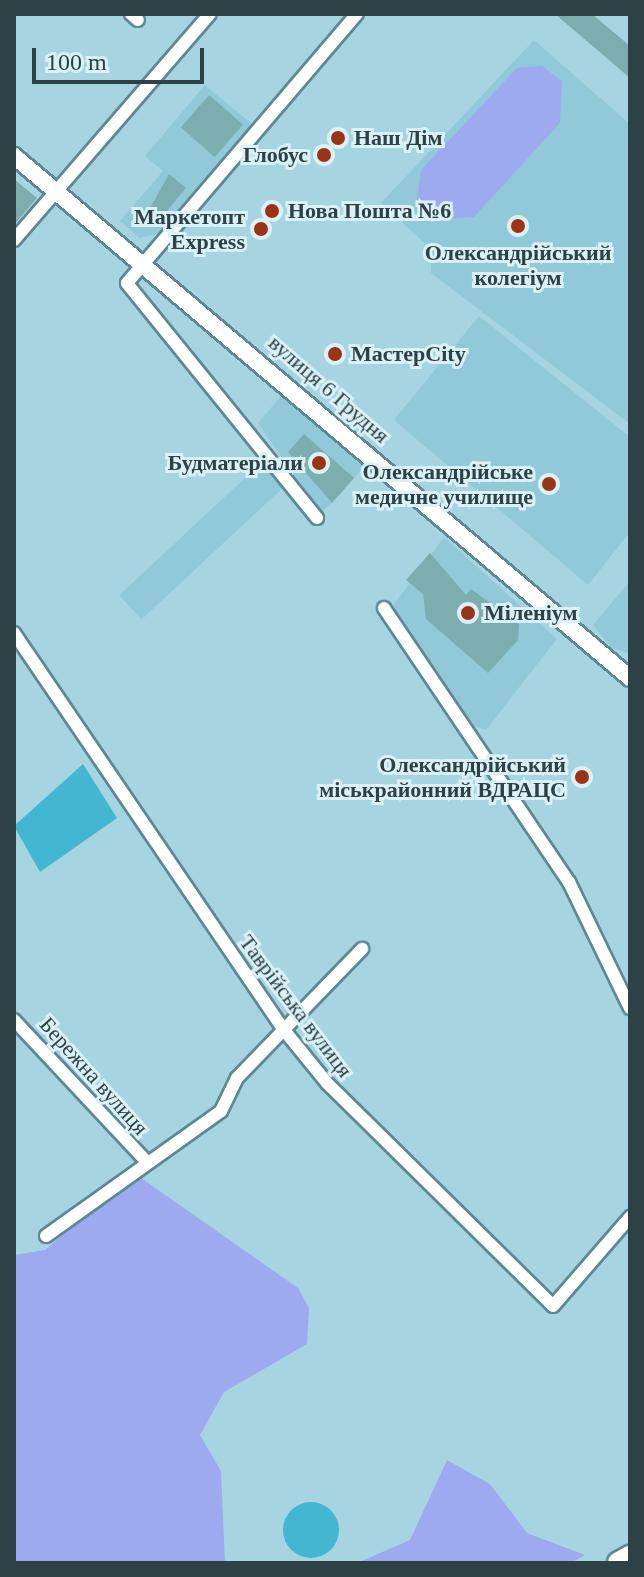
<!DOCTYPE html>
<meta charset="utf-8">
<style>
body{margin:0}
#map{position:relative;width:644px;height:1577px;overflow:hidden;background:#a6d5e1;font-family:"Times New Roman",serif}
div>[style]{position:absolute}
.built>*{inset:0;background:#92c9d8;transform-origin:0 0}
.green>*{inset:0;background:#9eaaf0}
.water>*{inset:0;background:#43b7d2}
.round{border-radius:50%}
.building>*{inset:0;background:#7daeaf;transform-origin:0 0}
.roads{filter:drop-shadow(2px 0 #5c8995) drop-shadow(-2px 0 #5c8995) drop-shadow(0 2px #5c8995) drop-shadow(0 -2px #5c8995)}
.street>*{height:12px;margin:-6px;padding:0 6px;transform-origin:6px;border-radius:6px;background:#fff}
.secondary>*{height:16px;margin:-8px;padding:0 8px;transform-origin:8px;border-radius:8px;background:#fff}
.highway>*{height:22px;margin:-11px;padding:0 11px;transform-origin:11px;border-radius:11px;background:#fff}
.dots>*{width:22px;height:22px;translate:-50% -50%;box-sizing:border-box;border:4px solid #daf1f7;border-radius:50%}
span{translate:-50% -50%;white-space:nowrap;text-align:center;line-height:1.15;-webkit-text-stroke:6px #daf1f7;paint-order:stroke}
.poi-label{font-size:22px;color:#2d4146;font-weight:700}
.left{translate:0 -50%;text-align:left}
.right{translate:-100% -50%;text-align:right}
.street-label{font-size:22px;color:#2d4146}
.frame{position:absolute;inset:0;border:16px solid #2d4146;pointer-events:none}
.scale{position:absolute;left:32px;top:48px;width:172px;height:36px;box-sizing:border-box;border:4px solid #2d4146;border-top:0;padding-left:10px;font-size:24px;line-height:28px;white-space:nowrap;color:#2d4146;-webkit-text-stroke:6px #daf1f7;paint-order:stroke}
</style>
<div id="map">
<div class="built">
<i style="clip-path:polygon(534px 40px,630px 124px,630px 424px,431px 273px,431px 249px,381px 203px)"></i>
<i style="clip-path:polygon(205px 85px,252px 124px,157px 234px,139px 238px,120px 221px,163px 171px,145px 156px)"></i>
<i style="clip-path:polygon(479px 316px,630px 437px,630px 532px,588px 585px,394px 420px)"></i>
<i style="clip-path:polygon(281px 396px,364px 467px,321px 514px,258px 423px)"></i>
<i style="left:261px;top:463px;width:33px;height:194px;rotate:47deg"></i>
<i style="clip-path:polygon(444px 537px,557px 639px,486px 730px,469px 724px,392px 607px)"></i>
<i style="clip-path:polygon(630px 581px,630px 654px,612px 648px,593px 625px)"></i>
</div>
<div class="green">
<i style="clip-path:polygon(542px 66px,562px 81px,560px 123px,474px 217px,435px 220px,417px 200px,421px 170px,517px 68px)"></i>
<i style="clip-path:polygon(134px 1173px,298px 1288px,309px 1308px,307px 1344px,224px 1392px,200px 1435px,221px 1471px,225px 1563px,14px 1563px,14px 1255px,45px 1250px)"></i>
<i style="clip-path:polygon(447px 1460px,490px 1484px,527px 1533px,585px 1555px,571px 1563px,357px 1563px,410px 1540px)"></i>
</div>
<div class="water">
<i style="clip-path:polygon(83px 764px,117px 818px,40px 872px,14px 826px)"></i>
<i class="round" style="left:283px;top:1502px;width:56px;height:56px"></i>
</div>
<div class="building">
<i style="clip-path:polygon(555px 14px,592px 14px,630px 46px,630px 78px)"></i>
<i style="left:209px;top:95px;width:45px;height:43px;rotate:41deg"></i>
<i style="clip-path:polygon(169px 174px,186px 188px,161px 218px,150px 208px)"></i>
<i style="clip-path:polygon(14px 179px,37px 198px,14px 225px)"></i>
<i style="clip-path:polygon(304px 434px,354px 478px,332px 503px,288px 452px)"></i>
<i style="clip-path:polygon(430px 553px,466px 595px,471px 589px,519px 624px,518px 640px,488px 673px,426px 619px,423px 594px,406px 580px)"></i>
</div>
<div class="roads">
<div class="street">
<i style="left:131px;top:14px;width:9px;rotate:41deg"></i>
<i style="left:14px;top:240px;width:299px;rotate:-49.1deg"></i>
<i style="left:317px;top:518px;width:302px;rotate:-129deg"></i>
<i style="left:127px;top:283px;width:354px;rotate:-49.5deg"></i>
<i style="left:384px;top:608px;width:331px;rotate:56deg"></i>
<i style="left:569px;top:882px;width:140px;rotate:64.2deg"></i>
<i style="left:14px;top:633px;width:480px;rotate:55.8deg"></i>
<i style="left:284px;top:1030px;width:68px;rotate:50.9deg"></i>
<i style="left:327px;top:1083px;width:317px;rotate:44.6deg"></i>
<i style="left:553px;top:1306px;width:118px;rotate:-49.1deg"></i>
<i style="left:14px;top:1020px;width:192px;rotate:46.9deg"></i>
<i style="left:46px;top:1236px;width:215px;rotate:-35.5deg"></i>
<i style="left:221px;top:1111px;width:37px;rotate:-64deg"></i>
<i style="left:237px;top:1078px;width:180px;rotate:-45.9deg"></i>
</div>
<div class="secondary">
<i style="left:14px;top:156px;width:807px;rotate:40.28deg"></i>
</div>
<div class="highway">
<i style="left:619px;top:1563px;width:13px;rotate:-29deg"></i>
</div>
</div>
<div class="dots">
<i style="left:338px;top:138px;background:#9b3315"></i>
<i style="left:324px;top:155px;background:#9b3315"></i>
<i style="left:272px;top:211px;background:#9b3315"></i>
<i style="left:518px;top:226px;background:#9b3315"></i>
<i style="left:261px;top:229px;background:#9b3315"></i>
<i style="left:335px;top:354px;background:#9b3315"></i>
<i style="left:319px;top:463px;background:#9b3315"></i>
<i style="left:549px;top:484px;background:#9b3315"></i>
<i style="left:468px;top:613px;background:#9b3315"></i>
<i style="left:582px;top:777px;background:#9b3315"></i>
</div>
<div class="poi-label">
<span class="left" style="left:354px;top:138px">Наш Дім</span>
<span class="right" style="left:308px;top:155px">Глобус</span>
<span class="left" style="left:288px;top:211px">Нова Пошта №6</span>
<span class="right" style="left:245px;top:229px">Маркетопт<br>Express</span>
<span style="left:518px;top:265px">Олександрійський<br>колегіум</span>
<span class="left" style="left:351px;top:354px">МастерCity</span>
<span class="right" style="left:303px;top:463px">Будматеріали</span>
<span class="right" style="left:533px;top:484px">Олександрійське<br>медичне училище</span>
<span class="left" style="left:484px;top:613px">Міленіум</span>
<span class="right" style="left:566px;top:777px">Олександрійський<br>міськрайонний ВДРАЦС</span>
</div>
<div class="street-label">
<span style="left:329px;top:389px;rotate:41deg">вулиця 6 Грудня</span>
<span style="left:296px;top:1006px;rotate:53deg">Таврійська вулиця</span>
<span style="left:94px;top:1076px;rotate:48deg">Бережна вулиця</span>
</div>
<div class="frame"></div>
<div class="scale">100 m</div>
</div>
